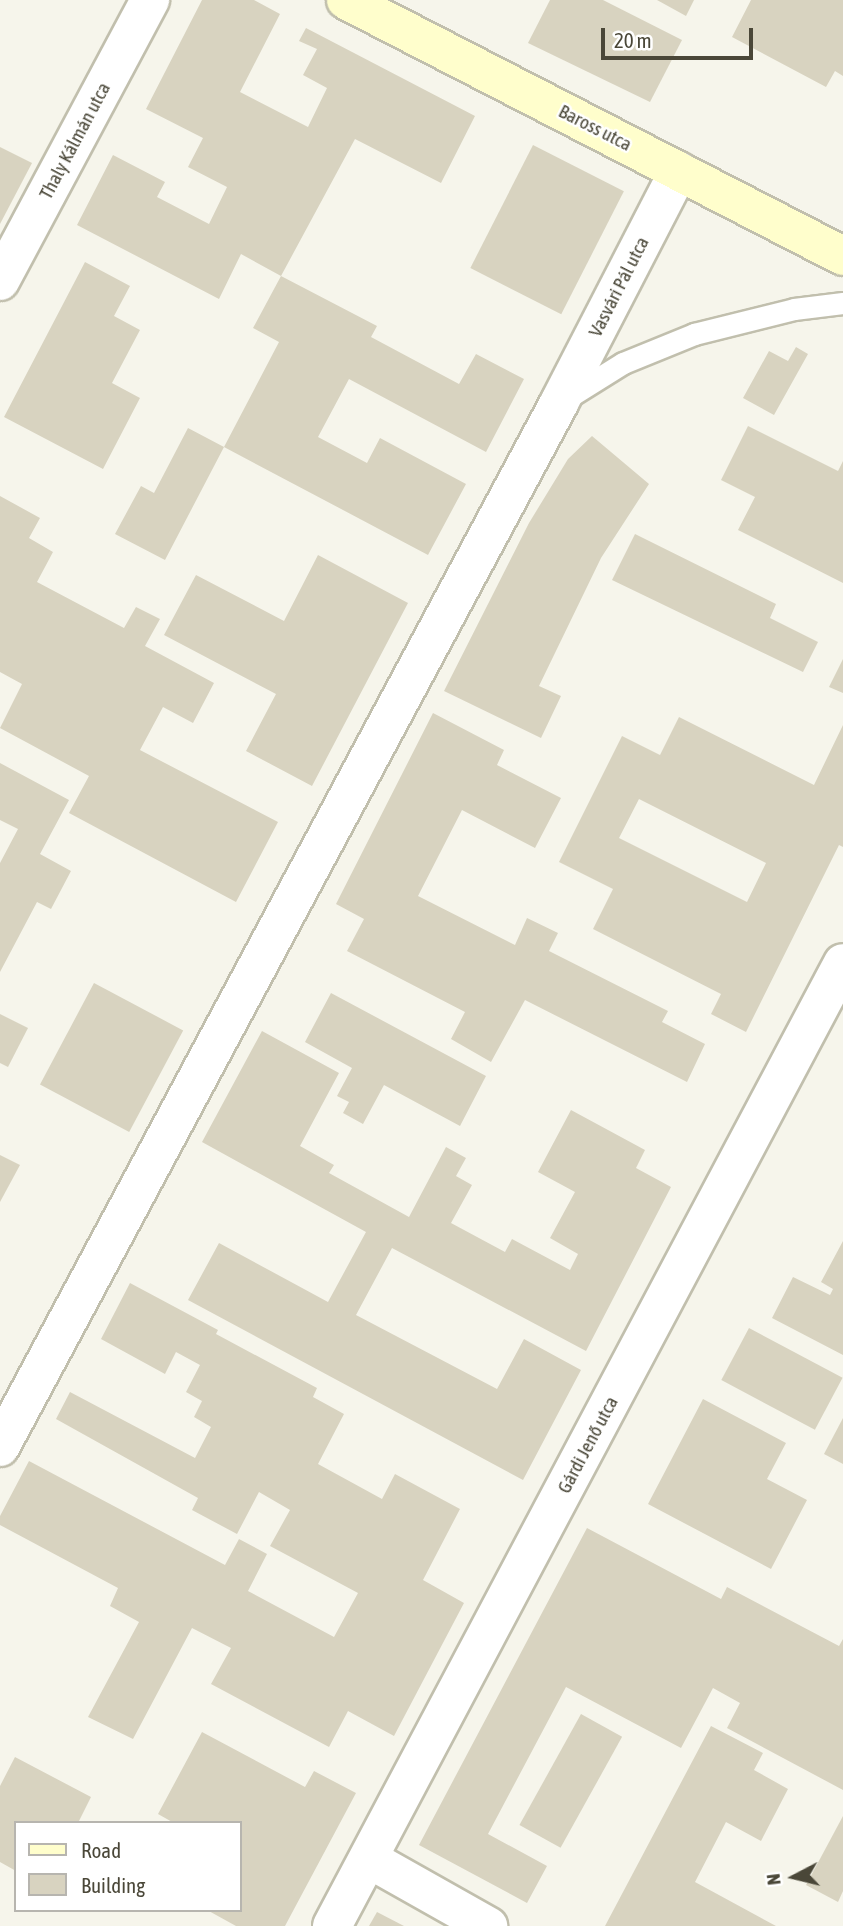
<!DOCTYPE html>
<meta charset="utf-8">
<style>
body{margin:0}
#map{position:relative;width:843px;height:1926px;overflow:hidden;background:#f6f5eb;font-family:"Asap Condensed",sans-serif}
div>[style]{position:absolute}
.building>*{inset:0;background:#d8d3c0;transform-origin:0 0}
.roads{filter:drop-shadow(2px 0 #c1bfad) drop-shadow(-2px 0 #c1bfad) drop-shadow(0 2px #c1bfad) drop-shadow(0 -2px #c1bfad)}
.lane>*{height:21px;margin:-10.5px;padding:0 10.5px;transform-origin:10.5px;border-radius:10.5px;background:#fff}
.street>*{height:38px;margin:-19px;padding:0 19px;transform-origin:19px;border-radius:19px;background:#fff}
.secondary>*{height:38px;margin:-19px;padding:0 19px;transform-origin:19px;border-radius:19px;background:#fffecc}
span{translate:-50% -50%;white-space:nowrap;text-align:center;line-height:1.15;-webkit-text-stroke:5px #fff;paint-order:stroke}
.street-label{font-size:19px;color:#4a4738}
.legend{position:absolute;left:14px;top:1821px;width:228px;height:91px;box-sizing:border-box;background:#fff;border:2px solid #b7b5af;margin:0;padding:9px 12px;list-style:none;font-size:21px;color:#4a4738}
.legend li{display:flex;align-items:center;gap:14px;height:35px}
.legend b{width:35px;border:2px solid #b7b5af}
.north{position:absolute;left:759px;top:1842px;width:70px;height:70px;-webkit-text-stroke:5px #fff;paint-order:stroke;rotate:263deg;font-size:19px;font-weight:700;line-height:28px;text-align:center;color:#4a4738}
.north::after{content:'';display:block;margin:auto;width:24px;height:32px;background:#4a4738;clip-path:polygon(50% 0,100% 100%,50% 72%,0 100%)}
.scale{position:absolute;left:601px;top:28px;width:152px;height:32px;box-sizing:border-box;border:4px solid #4a4738;border-top:0;padding-left:9px;font-size:21px;line-height:24px;white-space:nowrap;color:#4a4738;-webkit-text-stroke:5px #fff;paint-order:stroke}
</style>
<div id="map">
<div class="building">
<i style="clip-path:polygon(202px 0,254px 0,280px 14px,240px 92px,308px 127px,327px 88px,303px 75px,317px 49px,299px 41px,306px 28px,475px 116px,441px 183px,355px 139px,281px 276px,241px 254px,219px 299px,77px 225px,113px 155px,165px 182px,157px 197px,209px 224px,227px 187px,188px 167px,203px 138px,146px 109px)"></i>
<i style="clip-path:polygon(550px 0,603px 0,682px 40px,650px 102px,528px 43px)"></i>
<i style="clip-path:polygon(657px 0,694px 0,686px 16px)"></i>
<i style="clip-path:polygon(751px 0,843px 0,843px 76px,835px 71px,826px 87px,732px 37px)"></i>
<i style="left:533px;top:145px;width:102px;height:138px;rotate:27deg"></i>
<i style="clip-path:polygon(0 147px,32px 163px,0 224px)"></i>
<i style="clip-path:polygon(85px 262px,130px 286px,114px 316px,140px 330px,112px 383px,140px 398px,103px 469px,4px 417px)"></i>
<i style="clip-path:polygon(281px 276px,377px 326px,371px 337px,459px 384px,476px 354px,524px 379px,486px 452px,349px 379px,318px 437px,367px 463px,380px 438px,466px 484px,428px 555px,224px 447px,279px 342px,253px 328px)"></i>
<i style="clip-path:polygon(796px 347px,808px 354px,774px 415px,743px 398px,769px 351px,788px 361px)"></i>
<i style="clip-path:polygon(748px 426px,838px 471px,843px 461px,843px 583px,738px 530px,755px 497px,721px 480px)"></i>
<i style="clip-path:polygon(188px 428px,224px 447px,165px 560px,115px 534px,141px 486px,154px 493px)"></i>
<i style="clip-path:polygon(592px 436px,649px 484px,601px 558px,539px 686px,561px 696px,541px 738px,444px 691px,529px 523px,568px 459px)"></i>
<i style="clip-path:polygon(0 496px,40px 518px,29px 538px,53px 552px,37px 582px,124px 628px,136px 607px,160px 619px,145px 646px,214px 683px,193px 723px,163px 707px,140px 750px,278px 822px,236px 902px,69px 813px,89px 776px,0 728px,22px 684px,0 672px)"></i>
<i style="clip-path:polygon(635px 534px,776px 604px,770px 618px,818px 642px,803px 672px,612px 580px)"></i>
<i style="clip-path:polygon(318px 555px,408px 603px,312px 786px,246px 751px,276px 694px,164px 635px,196px 575px,284px 621px)"></i>
<i style="clip-path:polygon(843px 659px,843px 693px,829px 687px)"></i>
<i style="clip-path:polygon(433px 713px,504px 750px,497px 765px,561px 798px,535px 848px,462px 810px,418px 896px,515px 945px,527px 918px,558px 933px,549px 951px,668px 1011px,662px 1022px,705px 1044px,687px 1082px,525px 1000px,491px 1062px,451px 1039px,465px 1012px,347px 951px,364px 919px,336px 904px)"></i>
<i style="clip-path:polygon(evenodd,679px 717px,814px 785px,843px 725px,843px 847px,839px 845px,746px 1032px,711px 1014px,721px 994px,593px 929px,613px 889px,559px 862px,622px 736px,660px 755px,679px 717px,639px 799px,766px 863px,747px 902px,619px 838px,639px 799px)"></i>
<i style="clip-path:polygon(0 763px,69px 800px,40px 854px,71px 871px,51px 909px,37px 902px,0 972px,0 863px,18px 829px,0 820px)"></i>
<i style="left:94px;top:983px;width:101px;height:115px;rotate:28deg"></i>
<i style="clip-path:polygon(331px 993px,486px 1076px,460px 1126px,384px 1085px,363px 1124px,343px 1113px,349px 1102px,337px 1096px,352px 1068px,305px 1042px)"></i>
<i style="clip-path:polygon(0 1014px,28px 1028px,8px 1067px,0 1063px)"></i>
<i style="clip-path:polygon(262px 1031px,339px 1073px,300px 1146px,334px 1165px,329px 1173px,409px 1217px,446px 1147px,466px 1158px,456px 1176px,472px 1185px,451px 1223px,505px 1252px,512px 1239px,570px 1270px,578px 1254px,550px 1238px,575px 1192px,538px 1172px,571px 1110px,645px 1150px,636px 1168px,671px 1187px,586px 1351px,392px 1248px,356px 1315px,497px 1389px,524px 1339px,581px 1370px,523px 1480px,188px 1300px,219px 1243px,328px 1302px,366px 1232px,202px 1142px)"></i>
<i style="clip-path:polygon(0 1155px,20px 1165px,0 1202px)"></i>
<i style="clip-path:polygon(843px 1241px,843px 1355px,772px 1318px,793px 1277px,830px 1295px,833px 1289px,821px 1282px)"></i>
<i style="clip-path:polygon(130px 1283px,218px 1330px,216px 1334px,317px 1388px,313px 1397px,344px 1414px,318px 1464px,382px 1499px,395px 1474px,460px 1509px,423px 1580px,464px 1603px,394px 1736px,348px 1711px,329px 1747px,211px 1684px,231px 1648px,192px 1628px,133px 1739px,88px 1717px,139px 1622px,110px 1606px,118px 1588px,0 1525px,0 1516px,29px 1461px,225px 1565px,239px 1539px,267px 1554px,248px 1591px,334px 1637px,358px 1593px,270px 1546px,290px 1510px,259px 1492px,237px 1534px,192px 1510px,198px 1498px,56px 1419px,70px 1392px,195px 1458px,211px 1427px,194px 1417px,202px 1401px,186px 1392px,200px 1365px,176px 1352px,165px 1374px,101px 1339px)"></i>
<i style="left:749px;top:1328px;width:106px;height:59px;rotate:28deg"></i>
<i style="clip-path:polygon(703px 1399px,786px 1443px,767px 1479px,807px 1500px,771px 1569px,648px 1504px)"></i>
<i style="clip-path:polygon(843px 1418px,843px 1464px,824px 1454px)"></i>
<i style="clip-path:polygon(587px 1528px,721px 1599px,727px 1587px,839px 1646px,843px 1639px,843px 1790px,727px 1728px,740px 1703px,713px 1688px,681px 1748px,566px 1687px,488px 1834px,547px 1866px,527px 1903px,419px 1845px)"></i>
<i style="left:581px;top:1714px;width:47px;height:127px;rotate:29deg"></i>
<i style="clip-path:polygon(711px 1726px,763px 1753px,754px 1770px,788px 1789px,761px 1841px,726px 1822px,695px 1882px,776px 1926px,605px 1926px)"></i>
<i style="clip-path:polygon(202px 1732px,305px 1787px,314px 1771px,356px 1793px,285px 1926px,236px 1926px,207px 1910px,240px 1910px,240px 1823px,174px 1823px,158px 1814px)"></i>
<i style="clip-path:polygon(15px 1757px,91px 1797px,78px 1823px,16px 1823px,16px 1871px,0 1862px,0 1786px)"></i>
<i style="clip-path:polygon(843px 1816px,843px 1891px,838px 1902px,806px 1885px)"></i>
<i style="clip-path:polygon(377px 1912px,404px 1926px,369px 1926px)"></i>
</div>
<div class="roads">
<div class="lane">
<i style="left:567px;top:398px;width:66px;rotate:-32deg"></i>
<i style="left:623px;top:363px;width:77px;rotate:-22.2deg"></i>
<i style="left:694px;top:334px;width:103px;rotate:-14deg"></i>
<i style="left:794px;top:309px;width:49px;rotate:-7deg"></i>
</div>
<div class="street">
<i style="left:0;top:281px;width:319px;rotate:-61.9deg"></i>
<i style="left:0;top:1447px;width:1184px;rotate:-61.83deg"></i>
<i style="left:559px;top:403px;width:261px;rotate:-62.7deg"></i>
<i style="left:369px;top:1859px;width:137px;rotate:29.4deg"></i>
<i style="left:332px;top:1926px;width:1090px;rotate:-62.05deg"></i>
</div>
<div class="secondary">
<i style="left:346px;top:0;width:559px;rotate:27.25deg"></i>
</div>
</div>
<div class="street-label">
<span style="left:595px;top:128px;rotate:27deg">Baross utca</span>
<span style="left:75px;top:141px;rotate:-62deg">Thaly Kálmán utca</span>
<span style="left:619px;top:287px;rotate:-63deg">Vasvári Pál utca</span>
<span style="left:588px;top:1445px;rotate:-62deg">Gárdi Jenő utca</span>
</div>
<ul class="legend">
<li><b style="height:9px;background:#fffecc"></b>Road</li>
<li><b style="height:19px;background:#d8d3c0"></b>Building</li>
</ul>
<div class="north">N</div>
<div class="scale">20 m</div>
</div>
